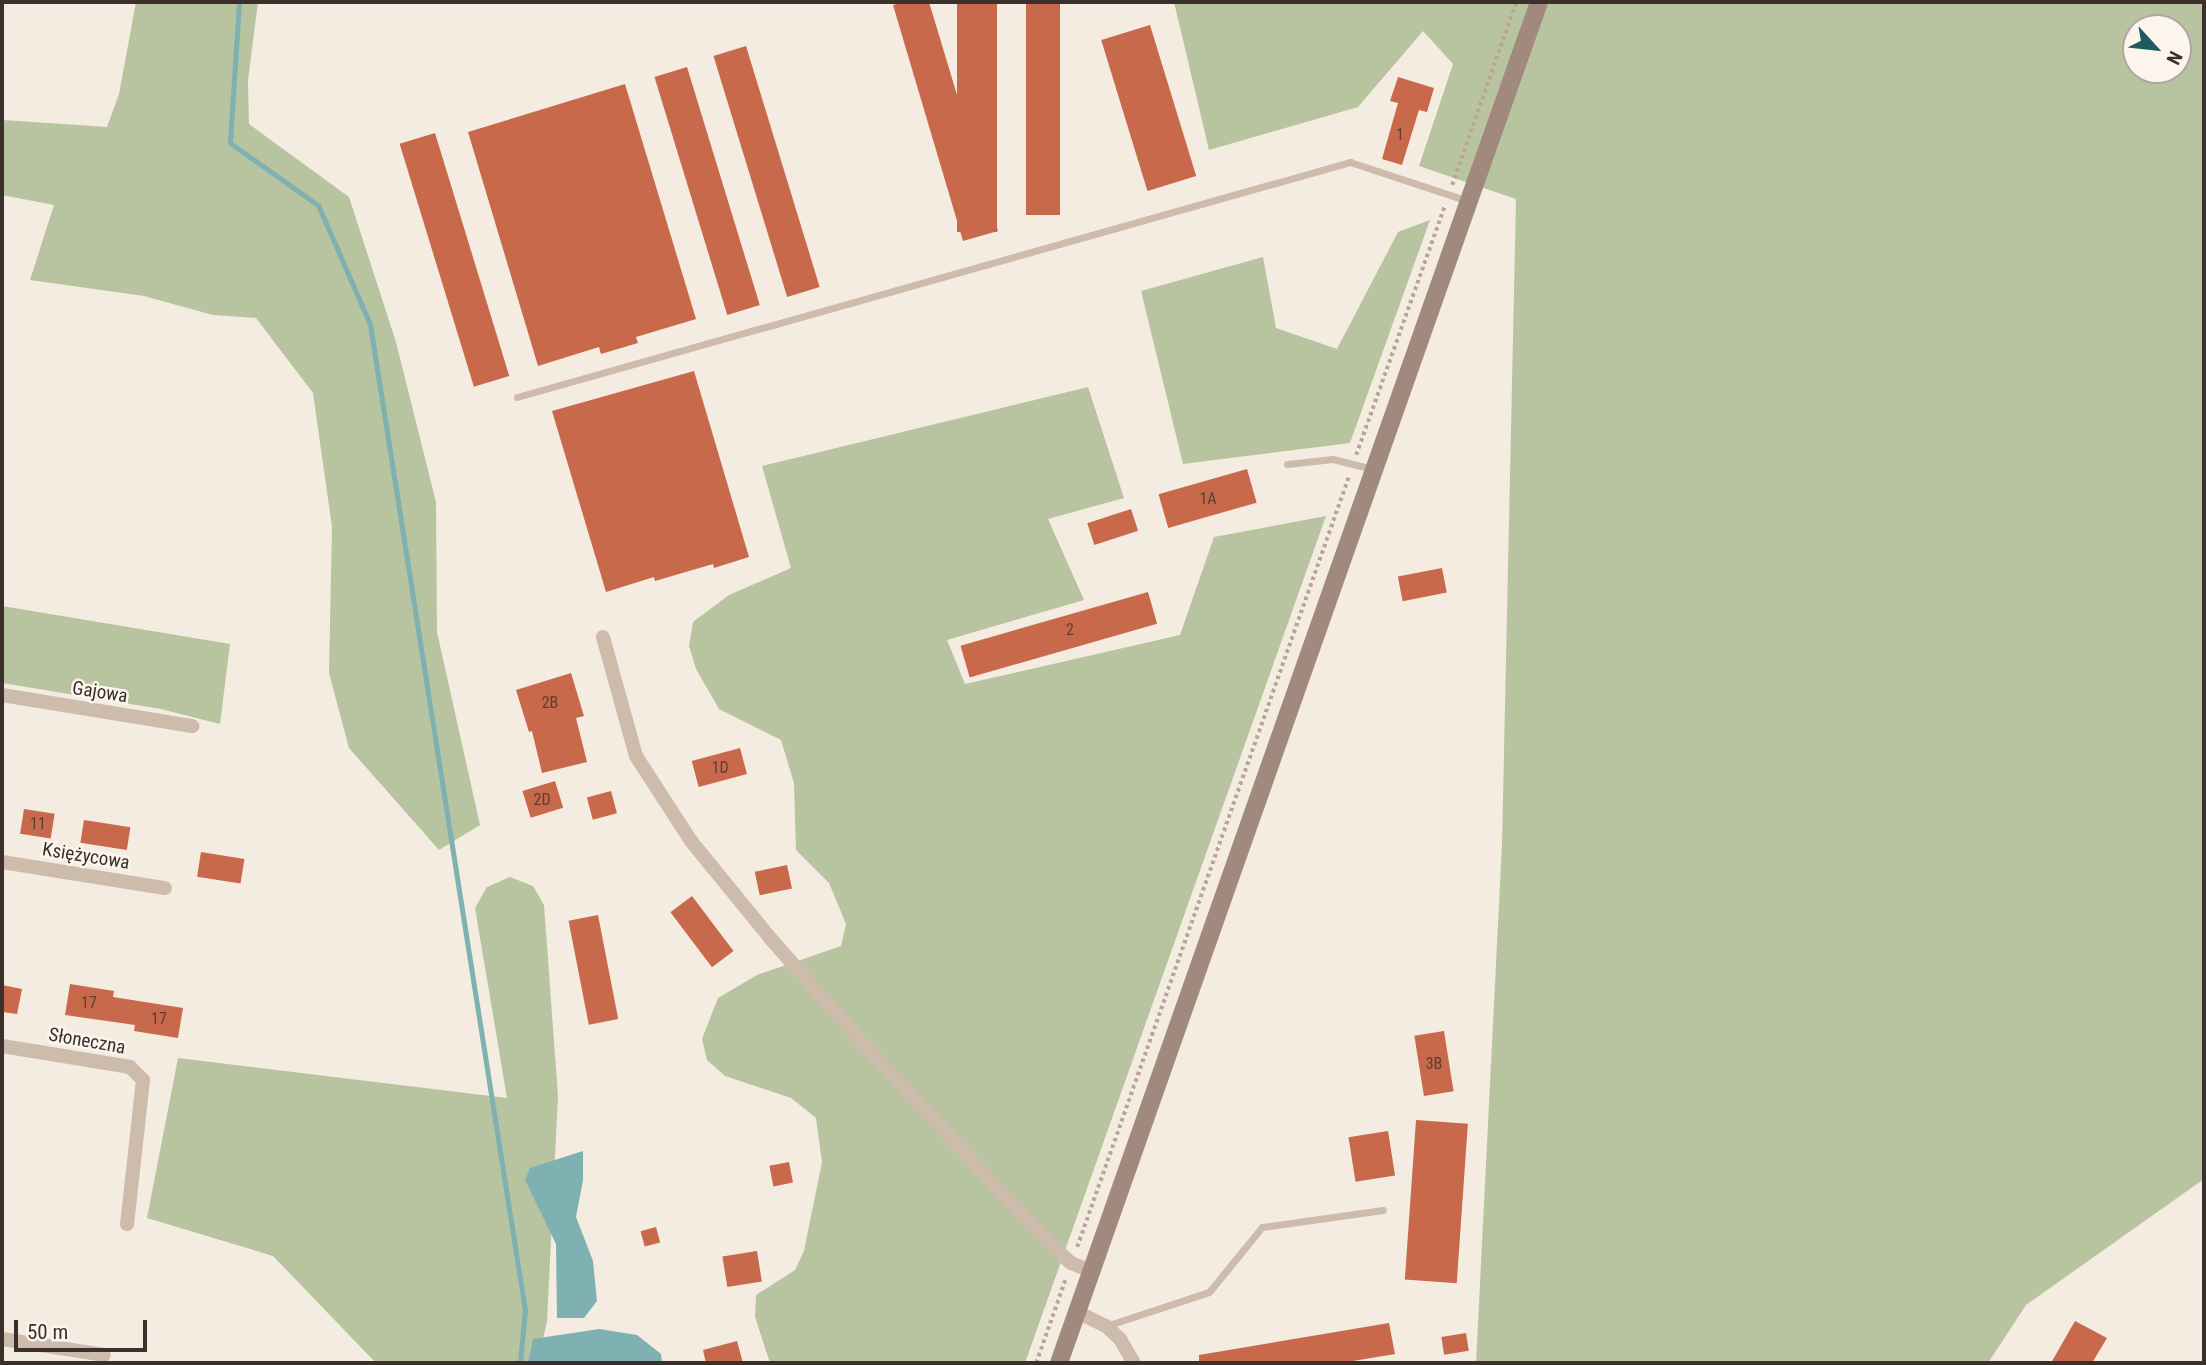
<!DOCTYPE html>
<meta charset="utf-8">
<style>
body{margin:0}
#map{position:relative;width:2206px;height:1365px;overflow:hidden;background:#f4ebe1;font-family:"Roboto Condensed",sans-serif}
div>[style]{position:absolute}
.green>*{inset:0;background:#b8c4a0}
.water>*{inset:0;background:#7fb0b2}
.stream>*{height:5px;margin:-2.5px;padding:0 2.5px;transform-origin:2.5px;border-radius:2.5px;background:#7fb0b2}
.building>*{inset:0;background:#c8694b;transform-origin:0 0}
.path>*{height:3.5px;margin-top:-1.75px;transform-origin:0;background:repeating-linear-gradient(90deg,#b9a596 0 3.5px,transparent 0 7px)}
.lane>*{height:7px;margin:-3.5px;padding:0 3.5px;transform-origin:3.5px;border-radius:3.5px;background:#cdbbac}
.street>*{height:14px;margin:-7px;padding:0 7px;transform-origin:7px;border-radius:7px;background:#cdbbac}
.secondary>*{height:18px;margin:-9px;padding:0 9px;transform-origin:9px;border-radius:9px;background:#a18a7d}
span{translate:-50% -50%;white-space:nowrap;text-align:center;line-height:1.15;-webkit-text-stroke:5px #fbf5ee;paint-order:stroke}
.number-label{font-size:16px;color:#5e3e33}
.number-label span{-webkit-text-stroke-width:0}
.street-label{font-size:19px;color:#3b302b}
.frame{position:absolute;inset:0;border:4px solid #3b302b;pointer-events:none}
.north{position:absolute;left:2122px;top:14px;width:70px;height:70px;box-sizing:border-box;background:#fbf5ee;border:2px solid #aea6a0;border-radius:50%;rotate:117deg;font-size:19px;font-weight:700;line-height:28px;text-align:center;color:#3b302b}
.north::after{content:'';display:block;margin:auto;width:24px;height:32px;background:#1f5a5e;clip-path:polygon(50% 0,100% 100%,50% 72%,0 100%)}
.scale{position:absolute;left:14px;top:1320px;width:133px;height:32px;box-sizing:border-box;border:4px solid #3b302b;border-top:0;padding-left:9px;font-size:21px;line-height:24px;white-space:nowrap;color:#3b302b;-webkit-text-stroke:5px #fbf5ee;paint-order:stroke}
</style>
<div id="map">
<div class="green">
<i style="clip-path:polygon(136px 2px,258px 2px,248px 80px,249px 124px,349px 197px,396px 342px,436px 502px,437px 632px,480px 825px,439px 850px,349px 748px,329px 673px,332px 527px,313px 393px,256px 318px,213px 315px,144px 296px,30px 280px,54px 205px,2px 195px,2px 120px,107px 127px,119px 94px)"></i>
<i style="clip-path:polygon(evenodd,1174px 2px,2204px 2px,2204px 1179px,2026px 1305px,1988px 1363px,1476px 1363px,1502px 844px,1516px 199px,1419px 166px,1453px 64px,1423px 31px,1358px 107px,1209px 150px,1174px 2px,2136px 28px,2178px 28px,2178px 70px,2136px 70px,2136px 28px)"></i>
<i style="clip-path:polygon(1430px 220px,1350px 443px,1183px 464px,1141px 291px,1263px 257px,1276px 328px,1337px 349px,1398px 232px)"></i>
<i style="clip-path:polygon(1088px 387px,1124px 498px,1048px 519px,1084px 600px,947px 640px,965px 684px,1180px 635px,1214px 537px,1326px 516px,1025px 1363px,770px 1363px,755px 1317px,756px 1295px,795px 1270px,804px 1251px,822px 1162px,816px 1118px,791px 1098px,725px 1076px,707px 1060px,702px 1039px,718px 998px,757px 975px,841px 946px,846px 924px,829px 883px,796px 850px,794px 783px,781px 740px,719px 709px,696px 669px,689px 646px,693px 622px,729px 595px,791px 568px,762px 466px)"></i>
<i style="clip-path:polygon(2px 606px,230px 644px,220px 724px,161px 709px,2px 683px)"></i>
<i style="clip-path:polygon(510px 877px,533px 886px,544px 905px,558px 1096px,547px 1322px,537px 1363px,376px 1363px,273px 1256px,147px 1218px,178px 1058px,507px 1098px,475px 908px,487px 887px)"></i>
</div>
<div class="water">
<i style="clip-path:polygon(583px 1151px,583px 1180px,576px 1217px,593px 1261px,597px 1301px,584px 1318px,557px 1318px,556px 1244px,525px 1180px,530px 1168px)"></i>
<i style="clip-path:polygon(599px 1329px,637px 1335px,661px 1354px,662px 1363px,528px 1363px,533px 1339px)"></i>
</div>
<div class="stream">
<i style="left:239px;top:2px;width:141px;rotate:93.7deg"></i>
<i style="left:230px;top:143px;width:108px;rotate:35.2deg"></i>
<i style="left:318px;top:205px;width:130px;rotate:66.4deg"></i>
<i style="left:370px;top:324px;width:998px;rotate:81.07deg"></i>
<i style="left:525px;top:1310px;width:53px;rotate:95.4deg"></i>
</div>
<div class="building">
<i style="clip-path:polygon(905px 2px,929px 2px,998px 231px,963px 241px,893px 5px)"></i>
<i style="left:957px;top:2px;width:40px;height:230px"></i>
<i style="left:1026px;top:2px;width:34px;height:213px"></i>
<i style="left:1150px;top:25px;width:158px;height:51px;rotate:73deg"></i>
<i style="left:746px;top:46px;width:252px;height:34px;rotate:73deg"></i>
<i style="left:687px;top:67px;width:249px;height:34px;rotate:73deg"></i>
<i style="clip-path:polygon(1398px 77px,1434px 88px,1427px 112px,1419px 110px,1402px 165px,1382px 159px,1398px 103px,1390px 101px)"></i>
<i style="clip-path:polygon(625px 84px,696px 319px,636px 337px,638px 343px,601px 354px,599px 347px,538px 366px,468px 132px)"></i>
<i style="left:435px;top:133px;width:254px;height:37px;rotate:73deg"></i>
<i style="clip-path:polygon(694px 371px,749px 557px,714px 568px,713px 564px,655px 581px,654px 577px,606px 592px,552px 411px)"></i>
<i style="left:1247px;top:469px;width:35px;height:92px;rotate:74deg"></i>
<i style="left:1131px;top:509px;width:23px;height:46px;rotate:72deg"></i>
<i style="left:1442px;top:568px;width:25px;height:45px;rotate:79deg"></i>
<i style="left:1148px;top:592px;width:33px;height:195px;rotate:74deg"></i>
<i style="clip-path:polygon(571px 673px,584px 716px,576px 718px,587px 762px,542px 773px,532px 731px,529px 732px,516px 690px)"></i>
<i style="left:740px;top:748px;width:27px;height:50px;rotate:75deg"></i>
<i style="left:555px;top:781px;width:28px;height:34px;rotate:73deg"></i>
<i style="left:611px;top:791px;width:23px;height:25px;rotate:75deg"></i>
<i style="left:24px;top:809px;width:31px;height:25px;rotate:9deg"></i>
<i style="left:84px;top:820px;width:47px;height:23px;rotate:9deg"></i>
<i style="left:201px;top:852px;width:44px;height:25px;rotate:9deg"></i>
<i style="left:787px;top:865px;width:24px;height:33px;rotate:78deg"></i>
<i style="left:692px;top:896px;width:69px;height:27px;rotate:53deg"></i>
<i style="left:598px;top:915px;width:106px;height:30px;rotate:79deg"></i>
<i style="clip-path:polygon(70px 984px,114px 991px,113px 997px,183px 1008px,178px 1038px,134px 1031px,135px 1025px,65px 1015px)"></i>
<i style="clip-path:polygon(2px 985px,22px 989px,17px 1014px,2px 1012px)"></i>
<i style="left:1444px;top:1031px;width:61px;height:30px;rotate:81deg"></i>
<i style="left:1416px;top:1120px;width:52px;height:160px;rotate:4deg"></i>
<i style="left:1388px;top:1131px;width:45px;height:40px;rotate:81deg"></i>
<i style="left:789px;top:1162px;width:21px;height:20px;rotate:79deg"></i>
<i style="left:656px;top:1227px;width:16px;height:16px;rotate:75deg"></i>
<i style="left:757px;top:1251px;width:31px;height:35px;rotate:81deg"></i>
<i style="clip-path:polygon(2075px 1321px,2107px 1338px,2092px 1363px,2051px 1363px)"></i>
<i style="clip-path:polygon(1389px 1323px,1395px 1354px,1341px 1363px,1199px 1363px,1199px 1355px)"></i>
<i style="left:1466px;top:1333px;width:18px;height:25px;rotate:81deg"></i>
<i style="clip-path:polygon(737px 1341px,743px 1363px,706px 1363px,703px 1350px)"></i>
</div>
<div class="path">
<i style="left:1452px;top:185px;width:194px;rotate:-70.7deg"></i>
<i style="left:1356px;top:455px;width:265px;rotate:-70.4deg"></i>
<i style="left:1077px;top:1247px;width:818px;rotate:-70.57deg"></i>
<i style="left:1036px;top:1363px;width:90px;rotate:-70.6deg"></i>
</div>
<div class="lane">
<i style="left:517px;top:397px;width:866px;rotate:-15.75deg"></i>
<i style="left:1350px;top:162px;width:124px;rotate:18.3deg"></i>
<i style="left:1287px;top:464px;width:46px;rotate:-6.2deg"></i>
<i style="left:1333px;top:459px;width:40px;rotate:14.4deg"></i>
<i style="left:1106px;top:1326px;width:108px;rotate:-18.3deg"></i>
<i style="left:1209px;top:1292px;width:84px;rotate:-50.8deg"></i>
<i style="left:1262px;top:1227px;width:122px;rotate:-8deg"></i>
</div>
<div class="street">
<i style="left:603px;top:637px;width:123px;rotate:74.5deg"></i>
<i style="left:636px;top:756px;width:101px;rotate:57.1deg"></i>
<i style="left:691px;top:841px;width:125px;rotate:50.8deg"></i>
<i style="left:770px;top:938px;width:136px;rotate:48.6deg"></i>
<i style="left:860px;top:1040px;width:269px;rotate:47.1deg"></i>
<i style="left:1043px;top:1237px;width:38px;rotate:43deg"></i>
<i style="left:1071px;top:1263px;width:22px;rotate:22deg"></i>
<i style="left:2px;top:695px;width:193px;rotate:9.3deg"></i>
<i style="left:2px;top:862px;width:165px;rotate:9.1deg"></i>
<i style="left:2px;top:1046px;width:130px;rotate:9.3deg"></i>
<i style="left:130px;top:1067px;width:18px;rotate:45deg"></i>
<i style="left:143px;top:1080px;width:145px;rotate:96.3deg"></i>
<i style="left:1077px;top:1312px;width:32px;rotate:26deg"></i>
<i style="left:1106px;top:1326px;width:19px;rotate:43deg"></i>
<i style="left:1120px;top:1339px;width:28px;rotate:60deg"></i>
<i style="left:2px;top:1339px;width:103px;rotate:8.9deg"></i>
</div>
<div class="secondary">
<i style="left:1059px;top:1363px;width:1443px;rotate:-70.57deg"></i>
</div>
<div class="number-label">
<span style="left:1400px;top:135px">1</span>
<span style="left:1208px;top:499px">1A</span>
<span style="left:1070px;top:630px">2</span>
<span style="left:550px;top:703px">2B</span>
<span style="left:720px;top:768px">1D</span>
<span style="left:542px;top:800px">2D</span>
<span style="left:38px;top:824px">11</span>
<span style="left:89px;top:1003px">17</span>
<span style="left:159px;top:1019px">17</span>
<span style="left:1434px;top:1064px">3B</span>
</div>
<div class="street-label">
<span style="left:100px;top:692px;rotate:9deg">Gajowa</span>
<span style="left:86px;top:856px;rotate:9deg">Księżycowa</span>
<span style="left:87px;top:1041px;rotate:10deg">Słoneczna</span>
</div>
<div class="frame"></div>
<div class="north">N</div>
<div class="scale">50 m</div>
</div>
